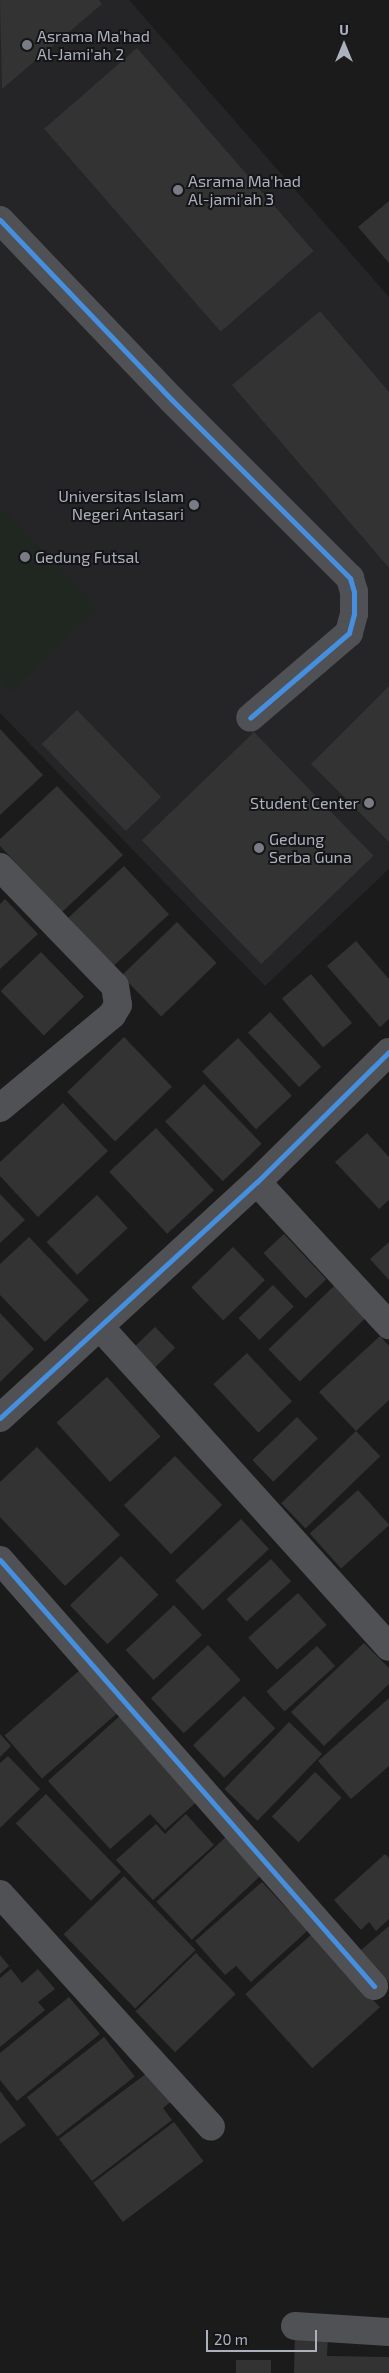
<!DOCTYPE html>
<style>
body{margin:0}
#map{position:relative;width:389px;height:2373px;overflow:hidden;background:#1b1b1c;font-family:"Exo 2",sans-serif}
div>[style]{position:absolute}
.built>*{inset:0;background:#252528}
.green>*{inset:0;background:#1f2720}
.building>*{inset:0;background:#333334;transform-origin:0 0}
.street>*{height:28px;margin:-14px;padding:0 14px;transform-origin:14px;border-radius:14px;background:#4f5155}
.cycleway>*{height:5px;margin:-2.5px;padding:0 2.5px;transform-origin:2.5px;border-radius:2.5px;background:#468fdf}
.dots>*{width:14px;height:14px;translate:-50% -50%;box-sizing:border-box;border:2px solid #151518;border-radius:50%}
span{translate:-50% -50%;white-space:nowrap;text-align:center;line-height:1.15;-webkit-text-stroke:4px #151518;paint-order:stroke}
.poi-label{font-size:16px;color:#acb1bd}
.left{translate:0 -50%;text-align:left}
.right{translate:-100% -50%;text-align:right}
.north{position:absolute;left:319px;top:20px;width:50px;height:50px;-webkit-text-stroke:4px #151518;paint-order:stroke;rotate:0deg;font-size:14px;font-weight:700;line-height:20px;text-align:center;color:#acb1bd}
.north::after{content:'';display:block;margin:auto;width:18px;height:22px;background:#acb1bd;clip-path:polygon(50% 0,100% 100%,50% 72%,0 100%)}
.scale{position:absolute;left:206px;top:2330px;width:111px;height:22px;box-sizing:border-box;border:2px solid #acb1bd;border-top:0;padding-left:6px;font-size:15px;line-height:18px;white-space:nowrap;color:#acb1bd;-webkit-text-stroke:4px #151518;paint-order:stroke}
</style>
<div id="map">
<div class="built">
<i style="clip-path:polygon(0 0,129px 0,389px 297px,389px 869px,265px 986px,0 713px)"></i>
</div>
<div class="green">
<i style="clip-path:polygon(0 507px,98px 608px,11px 692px,0 681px)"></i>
</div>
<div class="building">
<i style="clip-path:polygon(0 0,99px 0,102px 4px,2px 89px)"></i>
<i style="left:137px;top:48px;width:269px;height:123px;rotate:49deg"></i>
<i style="clip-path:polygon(389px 201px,389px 263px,358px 227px)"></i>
<i style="clip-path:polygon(320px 311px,389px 392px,389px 568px,232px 385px)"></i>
<i style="clip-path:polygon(389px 686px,389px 842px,311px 764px)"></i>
<i style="left:77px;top:710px;width:121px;height:49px;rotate:46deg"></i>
<i style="clip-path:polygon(0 729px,43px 775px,0 815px)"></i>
<i style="left:254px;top:732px;width:172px;height:156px;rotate:46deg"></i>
<i style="clip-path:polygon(57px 786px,123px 855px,62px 912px,0 846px,0 839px)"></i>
<i style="left:124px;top:866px;width:66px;height:76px;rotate:47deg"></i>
<i style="clip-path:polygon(5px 899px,38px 934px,0 969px,0 904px)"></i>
<i style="left:177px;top:922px;width:57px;height:77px;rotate:46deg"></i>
<i style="clip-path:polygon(356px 941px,389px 979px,389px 1019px,380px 1027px,327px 966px)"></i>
<i style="left:41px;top:952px;width:62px;height:56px;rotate:46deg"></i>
<i style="left:311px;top:974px;width:64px;height:38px;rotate:50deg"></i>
<i style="left:270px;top:1012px;width:75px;height:30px;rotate:47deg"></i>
<i style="left:124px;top:1037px;width:69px;height:79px;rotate:46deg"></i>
<i style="left:238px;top:1038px;width:79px;height:49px;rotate:47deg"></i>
<i style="left:204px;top:1084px;width:83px;height:54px;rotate:46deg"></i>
<i style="clip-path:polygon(63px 1103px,108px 1151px,38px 1217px,0 1176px,0 1162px)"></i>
<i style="left:156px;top:1128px;width:85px;height:64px;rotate:47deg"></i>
<i style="clip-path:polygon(367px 1133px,389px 1157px,389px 1200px,379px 1209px,335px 1162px)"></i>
<i style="clip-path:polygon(0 1194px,25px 1220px,0 1243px)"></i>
<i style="left:97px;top:1195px;width:45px;height:69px;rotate:47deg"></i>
<i style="left:284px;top:1234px;width:62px;height:28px;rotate:47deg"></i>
<i style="clip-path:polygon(29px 1237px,89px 1300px,45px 1342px,0 1295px,0 1264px)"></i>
<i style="clip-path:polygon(389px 1242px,389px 1280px,370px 1259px)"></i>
<i style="left:233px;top:1247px;width:46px;height:58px;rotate:46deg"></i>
<i style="left:273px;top:1285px;width:30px;height:48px;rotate:46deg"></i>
<i style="left:334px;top:1286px;width:45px;height:91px;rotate:46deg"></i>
<i style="clip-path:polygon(0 1313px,34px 1349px,0 1382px)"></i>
<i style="left:155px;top:1327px;width:29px;height:30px;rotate:46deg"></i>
<i style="clip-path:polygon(380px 1336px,389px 1346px,389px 1400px,356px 1431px,319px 1392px)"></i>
<i style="left:247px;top:1353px;width:66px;height:46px;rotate:47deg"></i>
<i style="left:107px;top:1377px;width:80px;height:68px;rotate:48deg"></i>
<i style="left:297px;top:1417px;width:30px;height:62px;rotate:46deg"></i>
<i style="left:356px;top:1431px;width:35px;height:104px;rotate:46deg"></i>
<i style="clip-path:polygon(37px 1447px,120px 1535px,65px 1586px,0 1517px,0 1482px)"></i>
<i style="left:175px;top:1456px;width:68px;height:71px;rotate:46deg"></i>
<i style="left:358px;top:1490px;width:47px;height:65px;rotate:48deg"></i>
<i style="left:241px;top:1519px;width:41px;height:90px;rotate:47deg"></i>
<i style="left:121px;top:1556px;width:54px;height:71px;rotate:46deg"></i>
<i style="left:271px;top:1559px;width:30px;height:60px;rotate:48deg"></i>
<i style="left:298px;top:1593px;width:43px;height:67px;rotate:48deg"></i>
<i style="left:174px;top:1605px;width:41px;height:66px;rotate:47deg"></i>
<i style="clip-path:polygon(364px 1643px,389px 1668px,389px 1684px,324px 1746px,291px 1712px)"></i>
<i style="left:208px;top:1645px;width:48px;height:78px;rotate:47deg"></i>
<i style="left:317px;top:1646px;width:27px;height:68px;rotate:48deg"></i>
<i style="left:80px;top:1670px;width:57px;height:100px;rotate:49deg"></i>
<i style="left:244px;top:1696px;width:45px;height:71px;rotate:46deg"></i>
<i style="clip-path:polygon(389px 1698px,389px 1766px,351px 1799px,318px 1761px)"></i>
<i style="clip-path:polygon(123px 1713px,201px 1798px,165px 1830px,150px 1814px,110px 1849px,48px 1781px)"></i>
<i style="left:289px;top:1722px;width:46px;height:93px;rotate:44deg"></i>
<i style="clip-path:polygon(0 1734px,11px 1746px,0 1757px)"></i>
<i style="clip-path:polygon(8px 1756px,40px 1789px,0 1828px,0 1763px)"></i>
<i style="left:315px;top:1772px;width:37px;height:62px;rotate:44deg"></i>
<i style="left:46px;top:1794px;width:108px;height:42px;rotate:46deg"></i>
<i style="clip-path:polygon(186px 1814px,214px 1845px,153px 1900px,116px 1860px,156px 1824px,165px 1834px)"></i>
<i style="left:228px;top:1835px;width:52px;height:98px;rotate:47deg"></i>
<i style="clip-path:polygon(385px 1854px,389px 1858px,389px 1919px,376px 1931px,369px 1922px,361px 1930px,334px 1900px)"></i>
<i style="left:124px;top:1876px;width:103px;height:84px;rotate:46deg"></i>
<i style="clip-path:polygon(262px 1882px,289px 1911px,298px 1903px,316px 1923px,251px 1982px,236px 1966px,225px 1975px,195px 1941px)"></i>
<i style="clip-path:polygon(389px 1926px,389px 1982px,361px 1950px)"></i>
<i style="left:313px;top:1933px;width:100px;height:91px;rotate:48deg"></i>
<i style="left:196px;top:1953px;width:57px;height:84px;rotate:46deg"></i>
<i style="clip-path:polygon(0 1955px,9px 1966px,0 1974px)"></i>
<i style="clip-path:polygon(11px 1969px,22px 1983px,38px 1969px,55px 1989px,38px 2002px,45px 2010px,0 2047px,0 1978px)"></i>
<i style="clip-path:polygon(69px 1997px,100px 2034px,17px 2101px,0 2080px,0 2053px)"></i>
<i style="left:104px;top:2037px;width:50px;height:98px;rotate:52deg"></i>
<i style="clip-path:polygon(151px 2070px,173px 2100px,163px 2108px,172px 2120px,92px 2181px,59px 2139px)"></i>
<i style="clip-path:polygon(0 2091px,26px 2125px,0 2144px)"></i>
<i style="left:174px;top:2122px;width:49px;height:101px;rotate:53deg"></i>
<i style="clip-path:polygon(295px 2334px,328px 2335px,327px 2356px,389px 2357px,389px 2373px,294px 2373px)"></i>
<i style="left:236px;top:2360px;width:35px;height:13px"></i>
</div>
<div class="street">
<i style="left:0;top:220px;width:249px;rotate:46.3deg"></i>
<i style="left:172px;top:400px;width:252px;rotate:45deg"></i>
<i style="left:350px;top:578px;width:15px;rotate:74deg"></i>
<i style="left:354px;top:592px;width:22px;rotate:90deg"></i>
<i style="left:354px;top:614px;width:20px;rotate:105deg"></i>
<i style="left:349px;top:633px;width:130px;rotate:139.4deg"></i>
<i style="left:0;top:867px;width:165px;rotate:46deg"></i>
<i style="left:115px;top:986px;width:19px;rotate:81deg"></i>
<i style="left:118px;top:1005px;width:12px;rotate:121deg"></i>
<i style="left:112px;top:1015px;width:146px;rotate:140.3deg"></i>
<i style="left:257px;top:1182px;width:195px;rotate:47.3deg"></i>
<i style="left:100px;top:1327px;width:431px;rotate:47.9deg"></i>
<i style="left:0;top:1418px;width:349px;rotate:-42.6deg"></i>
<i style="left:257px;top:1182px;width:185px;rotate:-44.6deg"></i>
<i style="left:0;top:1560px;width:567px;rotate:48.72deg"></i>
<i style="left:0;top:1894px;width:314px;rotate:47.8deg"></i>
<i style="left:295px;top:2326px;width:94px;rotate:3.7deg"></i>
</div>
<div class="cycleway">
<i style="left:0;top:220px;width:249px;rotate:46.3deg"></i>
<i style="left:172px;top:400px;width:252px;rotate:45deg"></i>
<i style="left:350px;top:578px;width:15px;rotate:74deg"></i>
<i style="left:354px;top:592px;width:22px;rotate:90deg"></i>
<i style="left:354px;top:614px;width:20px;rotate:105deg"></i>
<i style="left:349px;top:633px;width:130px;rotate:139.4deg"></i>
<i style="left:0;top:1418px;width:349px;rotate:-42.6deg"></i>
<i style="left:257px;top:1182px;width:185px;rotate:-44.6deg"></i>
<i style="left:0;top:1560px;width:567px;rotate:48.72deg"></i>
</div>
<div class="dots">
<i style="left:27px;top:45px;background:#797c85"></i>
<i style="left:178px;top:190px;background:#797c85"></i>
<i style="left:194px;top:505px;background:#797c85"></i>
<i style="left:25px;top:557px;background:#797c85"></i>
<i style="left:369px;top:803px;background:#797c85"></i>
<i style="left:259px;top:848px;background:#797c85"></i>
</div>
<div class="poi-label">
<span class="left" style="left:37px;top:45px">Asrama Ma'had<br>Al-Jami'ah 2</span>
<span class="left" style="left:188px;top:190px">Asrama Ma'had<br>Al-jami'ah 3</span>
<span class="right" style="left:184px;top:505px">Universitas Islam<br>Negeri Antasari</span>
<span class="left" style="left:35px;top:557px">Gedung Futsal</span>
<span class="right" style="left:359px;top:803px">Student Center</span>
<span class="left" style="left:269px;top:848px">Gedung<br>Serba Guna</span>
</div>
<div class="north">U</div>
<div class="scale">20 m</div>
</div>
